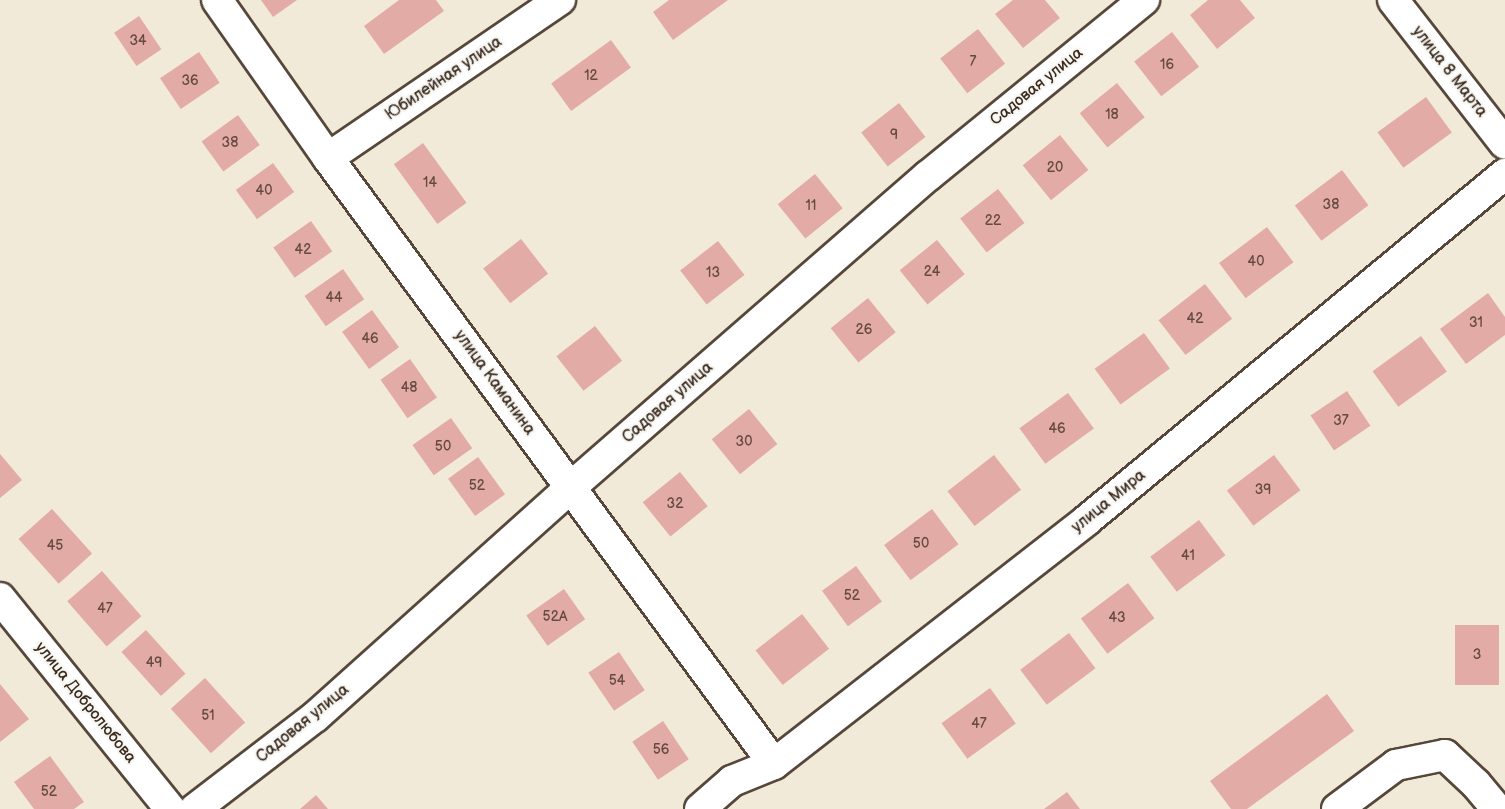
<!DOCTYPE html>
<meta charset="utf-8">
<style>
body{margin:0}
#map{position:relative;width:1505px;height:809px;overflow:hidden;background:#f2ead9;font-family:"Balsamiq Sans",sans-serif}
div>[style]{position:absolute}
.building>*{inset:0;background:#e3aba6;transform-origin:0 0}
.roads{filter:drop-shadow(2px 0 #56473a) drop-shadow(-2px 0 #56473a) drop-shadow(0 2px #56473a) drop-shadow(0 -2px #56473a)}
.minor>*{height:30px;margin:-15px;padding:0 15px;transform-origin:15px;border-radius:15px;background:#fff}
span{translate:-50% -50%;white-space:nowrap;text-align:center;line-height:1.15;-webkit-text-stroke:4.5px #f6f6f2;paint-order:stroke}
.number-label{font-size:14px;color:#654a40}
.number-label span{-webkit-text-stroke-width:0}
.street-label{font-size:16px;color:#3b2a1e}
</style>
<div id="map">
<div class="building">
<i style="clip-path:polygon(261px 0,297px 0,273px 17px)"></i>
<i style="clip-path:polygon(399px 0,436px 0,444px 11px,384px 54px,364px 26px)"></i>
<i style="clip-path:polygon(669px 0,728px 0,673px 40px,653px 12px)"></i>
<i style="clip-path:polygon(1013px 0,1045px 0,1060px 18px,1023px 48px,995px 14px)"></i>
<i style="clip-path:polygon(1208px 0,1240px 0,1255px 18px,1217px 49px,1190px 15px)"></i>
<i style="left:139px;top:16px;width:40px;height:30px;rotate:56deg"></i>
<i style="left:978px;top:29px;width:44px;height:48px;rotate:52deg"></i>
<i style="left:1172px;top:32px;width:44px;height:48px;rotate:52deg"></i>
<i style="left:611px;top:40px;width:34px;height:74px;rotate:54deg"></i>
<i style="left:199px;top:52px;width:37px;height:47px;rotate:56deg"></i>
<i style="left:1117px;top:83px;width:44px;height:48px;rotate:51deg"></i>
<i style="left:1426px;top:97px;width:44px;height:60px;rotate:54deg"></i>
<i style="left:899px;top:103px;width:43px;height:48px;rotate:52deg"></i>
<i style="left:238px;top:115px;width:37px;height:45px;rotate:54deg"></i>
<i style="left:1060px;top:135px;width:45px;height:48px;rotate:51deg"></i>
<i style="left:423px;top:143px;width:74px;height:36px;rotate:54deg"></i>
<i style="left:273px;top:163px;width:36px;height:46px;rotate:54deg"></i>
<i style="left:1342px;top:170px;width:44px;height:59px;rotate:53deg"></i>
<i style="left:815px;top:174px;width:44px;height:48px;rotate:51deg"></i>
<i style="left:998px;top:189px;width:43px;height:48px;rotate:52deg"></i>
<i style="left:311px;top:221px;width:37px;height:46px;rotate:55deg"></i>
<i style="left:1267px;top:227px;width:44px;height:60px;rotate:53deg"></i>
<i style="left:521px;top:239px;width:44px;height:48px;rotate:52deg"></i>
<i style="left:937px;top:240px;width:44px;height:48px;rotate:51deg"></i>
<i style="left:718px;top:241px;width:43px;height:48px;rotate:52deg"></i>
<i style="left:343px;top:269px;width:37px;height:47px;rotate:55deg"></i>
<i style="left:1205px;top:284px;width:44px;height:59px;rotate:52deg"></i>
<i style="clip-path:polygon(1488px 293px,1505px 317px,1505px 335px,1466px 364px,1440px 329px)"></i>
<i style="left:868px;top:298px;width:44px;height:48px;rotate:51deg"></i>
<i style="left:372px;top:310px;width:46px;height:37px;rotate:54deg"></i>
<i style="left:595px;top:326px;width:44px;height:49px;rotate:52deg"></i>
<i style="left:1144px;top:333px;width:44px;height:61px;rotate:54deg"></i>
<i style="left:1421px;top:336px;width:44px;height:60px;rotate:54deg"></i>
<i style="left:410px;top:359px;width:47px;height:36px;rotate:55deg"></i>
<i style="left:1347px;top:391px;width:42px;height:44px;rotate:56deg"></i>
<i style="left:1068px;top:393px;width:44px;height:60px;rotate:54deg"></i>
<i style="left:749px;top:409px;width:45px;height:48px;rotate:51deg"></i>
<i style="left:451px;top:418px;width:37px;height:47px;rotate:55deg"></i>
<i style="clip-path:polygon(0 454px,22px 480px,0 498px)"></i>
<i style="left:994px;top:455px;width:44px;height:59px;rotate:52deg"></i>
<i style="left:1274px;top:455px;width:44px;height:59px;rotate:53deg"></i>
<i style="left:478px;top:457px;width:46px;height:37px;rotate:54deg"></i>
<i style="left:680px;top:472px;width:44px;height:48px;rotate:51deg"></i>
<i style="left:52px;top:509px;width:60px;height:45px;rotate:48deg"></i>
<i style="left:932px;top:509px;width:44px;height:60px;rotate:53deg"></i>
<i style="left:1199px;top:520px;width:44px;height:61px;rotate:53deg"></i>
<i style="left:856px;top:566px;width:44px;height:42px;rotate:54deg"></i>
<i style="left:102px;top:571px;width:60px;height:46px;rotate:49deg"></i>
<i style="left:1128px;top:583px;width:44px;height:59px;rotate:53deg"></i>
<i style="left:564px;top:589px;width:37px;height:46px;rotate:55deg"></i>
<i style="left:802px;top:614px;width:44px;height:59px;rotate:52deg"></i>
<i style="left:1455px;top:625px;width:44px;height:60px"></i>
<i style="left:146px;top:630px;width:59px;height:33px;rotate:48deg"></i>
<i style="left:1069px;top:633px;width:44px;height:61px;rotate:53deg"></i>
<i style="left:619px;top:652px;width:46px;height:37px;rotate:56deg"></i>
<i style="left:205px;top:678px;width:60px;height:46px;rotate:48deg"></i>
<i style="clip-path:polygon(0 684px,29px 719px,0 742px)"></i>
<i style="left:990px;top:688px;width:44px;height:60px;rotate:54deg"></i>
<i style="clip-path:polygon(1327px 694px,1354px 731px,1247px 809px,1231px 809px,1210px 781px)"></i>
<i style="left:663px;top:721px;width:46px;height:37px;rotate:56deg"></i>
<i style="clip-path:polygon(50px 756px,84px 802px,74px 809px,34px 809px,14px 782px)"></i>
<i style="clip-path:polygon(1067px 792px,1080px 809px,1044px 809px)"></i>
<i style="clip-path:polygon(316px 795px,328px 809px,300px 809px)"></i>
</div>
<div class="roads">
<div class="minor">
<i style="left:217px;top:0;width:193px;rotate:54.9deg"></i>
<i style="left:328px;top:158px;width:752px;rotate:53.65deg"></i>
<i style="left:1393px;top:0;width:182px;rotate:52.1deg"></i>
<i style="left:328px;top:158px;width:281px;rotate:-34.3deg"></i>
<i style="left:0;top:598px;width:271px;rotate:51.1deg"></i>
<i style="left:195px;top:809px;width:151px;rotate:-37.5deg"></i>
<i style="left:315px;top:717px;width:344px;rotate:-41.9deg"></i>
<i style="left:571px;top:487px;width:473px;rotate:-41.1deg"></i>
<i style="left:928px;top:176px;width:279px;rotate:-39.2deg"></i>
<i style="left:700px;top:809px;width:43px;rotate:-41.2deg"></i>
<i style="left:732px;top:781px;width:45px;rotate:-22deg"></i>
<i style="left:774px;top:764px;width:397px;rotate:-37.9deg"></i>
<i style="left:1087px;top:520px;width:543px;rotate:-39.62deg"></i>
<i style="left:1337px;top:809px;width:74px;rotate:-36.7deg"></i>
<i style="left:1396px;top:765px;width:50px;rotate:-11.5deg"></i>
<i style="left:1445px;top:755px;width:42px;rotate:43.1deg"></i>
<i style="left:1476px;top:784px;width:33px;rotate:50deg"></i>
</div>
</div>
<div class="number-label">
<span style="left:138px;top:41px">34</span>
<span style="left:973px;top:62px">7</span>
<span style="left:1167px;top:65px">16</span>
<span style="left:591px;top:76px">12</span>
<span style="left:190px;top:81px">36</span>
<span style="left:1112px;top:115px">18</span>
<span style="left:894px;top:135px">9</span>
<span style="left:230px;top:143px">38</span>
<span style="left:1055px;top:168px">20</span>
<span style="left:430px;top:183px">14</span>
<span style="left:264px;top:191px">40</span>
<span style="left:1331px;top:205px">38</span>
<span style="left:811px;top:206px">11</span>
<span style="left:993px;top:221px">22</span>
<span style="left:303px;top:250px">42</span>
<span style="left:1256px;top:262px">40</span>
<span style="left:932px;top:272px">24</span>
<span style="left:713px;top:273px">13</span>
<span style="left:334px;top:298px">44</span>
<span style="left:1195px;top:319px">42</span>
<span style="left:1476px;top:323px">31</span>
<span style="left:864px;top:330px">26</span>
<span style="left:370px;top:339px">46</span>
<span style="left:409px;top:388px">48</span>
<span style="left:1341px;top:421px">37</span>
<span style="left:1057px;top:429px">46</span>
<span style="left:744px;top:442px">30</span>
<span style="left:443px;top:447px">50</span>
<span style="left:477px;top:486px">52</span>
<span style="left:1263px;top:490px">39</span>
<span style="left:675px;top:504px">32</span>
<span style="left:921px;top:544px">50</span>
<span style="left:55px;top:546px">45</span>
<span style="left:1188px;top:556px">41</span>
<span style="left:852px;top:596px">52</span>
<span style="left:105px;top:609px">47</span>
<span style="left:555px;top:617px">52А</span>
<span style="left:1117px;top:618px">43</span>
<span style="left:1477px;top:655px">3</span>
<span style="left:154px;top:663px">49</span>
<span style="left:617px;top:681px">54</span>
<span style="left:208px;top:716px">51</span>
<span style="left:979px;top:724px">47</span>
<span style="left:661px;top:750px">56</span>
<span style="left:49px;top:792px">52</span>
</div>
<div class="street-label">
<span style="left:1449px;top:72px;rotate:52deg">улица 8 Марта</span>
<span style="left:444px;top:79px;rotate:-34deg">Юбилейная улица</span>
<span style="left:1037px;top:87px;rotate:-39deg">Садовая улица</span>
<span style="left:494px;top:383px;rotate:54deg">улица Каманина</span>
<span style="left:668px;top:403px;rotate:-41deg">Садовая улица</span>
<span style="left:1109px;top:502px;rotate:-39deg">улица Мира</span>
<span style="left:85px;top:703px;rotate:51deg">улица Добролюбова</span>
<span style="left:303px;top:724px;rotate:-39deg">Садовая улица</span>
</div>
</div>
